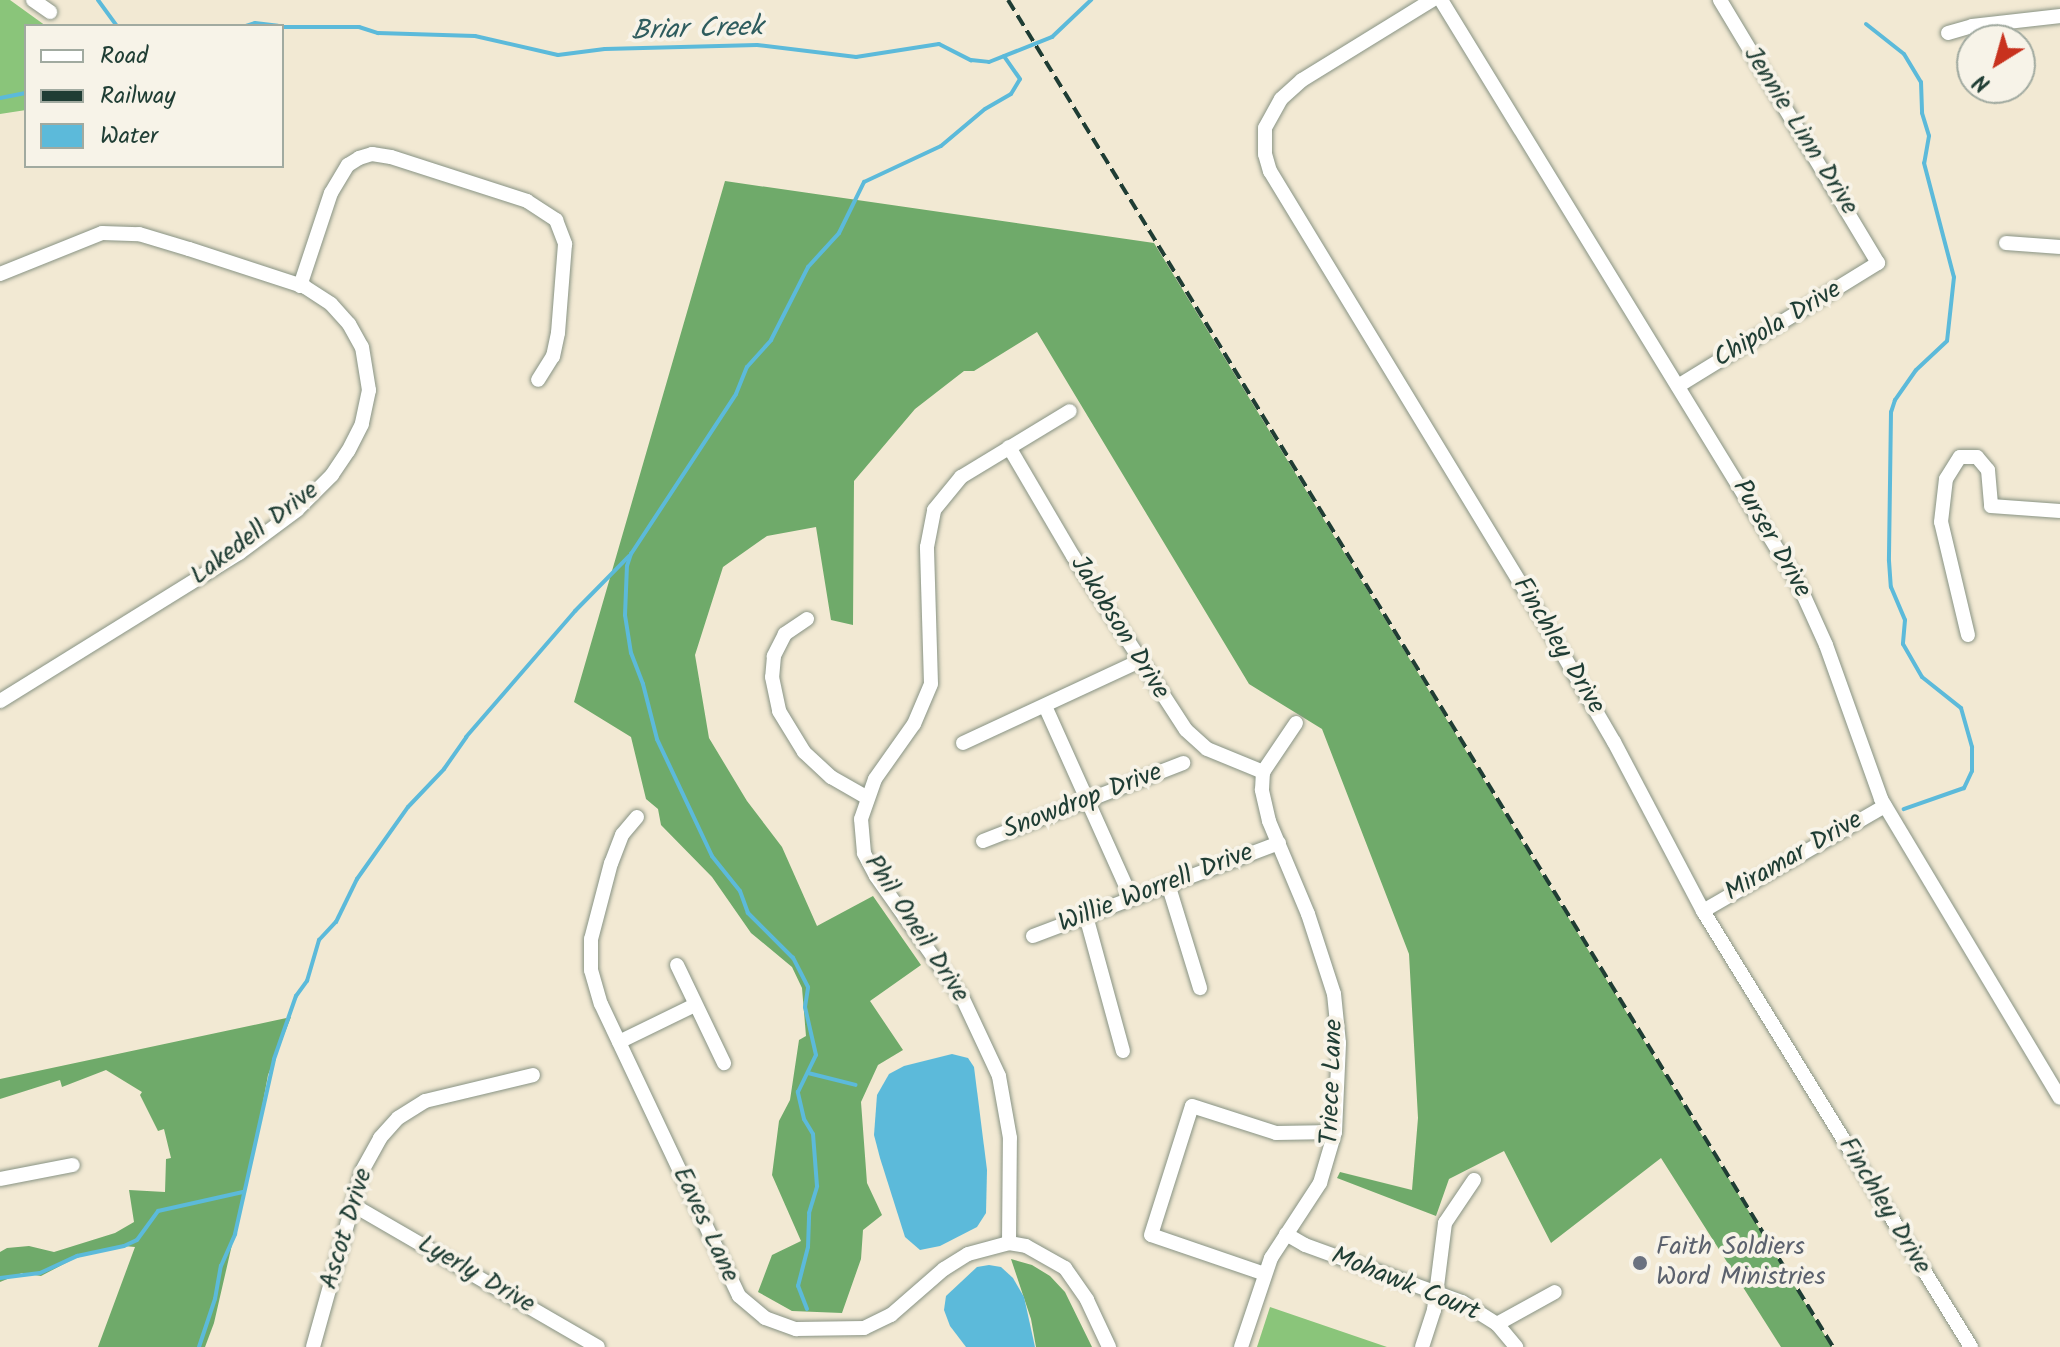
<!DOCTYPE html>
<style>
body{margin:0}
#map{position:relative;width:2060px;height:1347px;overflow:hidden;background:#f2e9d3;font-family:Kalam,sans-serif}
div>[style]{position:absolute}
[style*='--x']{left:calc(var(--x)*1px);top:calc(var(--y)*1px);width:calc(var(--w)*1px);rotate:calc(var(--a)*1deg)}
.green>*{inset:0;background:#8ac57a}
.forest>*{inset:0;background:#6faa6a}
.water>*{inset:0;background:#5cbada}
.stream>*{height:4px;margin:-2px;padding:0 2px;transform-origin:2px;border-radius:2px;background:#5cbada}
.roads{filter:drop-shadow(0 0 2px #889384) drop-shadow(0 0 2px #889384)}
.street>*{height:14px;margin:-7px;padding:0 7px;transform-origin:7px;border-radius:7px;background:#fff}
.rail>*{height:4px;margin-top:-2px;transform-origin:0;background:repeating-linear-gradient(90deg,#1f3d34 0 12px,transparent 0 18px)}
.dots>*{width:22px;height:22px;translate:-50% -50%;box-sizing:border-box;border:4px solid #f7f3e8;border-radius:50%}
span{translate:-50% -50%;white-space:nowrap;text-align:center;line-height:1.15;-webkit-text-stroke:8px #f7f3e8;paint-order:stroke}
.street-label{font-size:26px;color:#1f3d34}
.worship-label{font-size:26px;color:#5b616d}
.left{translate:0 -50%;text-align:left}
.water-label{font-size:28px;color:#2e5c5e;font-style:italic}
.legend{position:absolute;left:24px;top:24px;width:260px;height:144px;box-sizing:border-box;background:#f7f3e8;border:2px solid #a1aaa0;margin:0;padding:10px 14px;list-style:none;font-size:24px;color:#1f3d34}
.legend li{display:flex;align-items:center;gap:16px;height:40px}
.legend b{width:40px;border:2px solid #a1aaa0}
.north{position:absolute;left:1956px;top:24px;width:80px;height:80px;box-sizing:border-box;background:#f7f3e8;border:2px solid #a1aaa0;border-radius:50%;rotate:217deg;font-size:22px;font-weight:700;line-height:32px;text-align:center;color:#1f3d34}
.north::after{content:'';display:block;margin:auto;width:28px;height:36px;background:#c8321e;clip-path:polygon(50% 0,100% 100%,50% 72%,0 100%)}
</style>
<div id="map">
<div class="green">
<i style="clip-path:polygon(0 0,10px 0,46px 26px,26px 26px,26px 110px,0 114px)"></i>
<i style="clip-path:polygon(1270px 1307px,1387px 1347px,1257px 1347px)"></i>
</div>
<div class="forest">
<i style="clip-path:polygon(725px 181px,1154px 243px,1832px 1347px,1781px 1347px,1661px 1158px,1551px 1243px,1504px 1151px,1449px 1179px,1436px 1216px,1337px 1178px,1340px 1172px,1412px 1190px,1418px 1118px,1409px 954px,1322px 729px,1249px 684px,1037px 332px,974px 371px,964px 371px,915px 409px,854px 481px,853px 625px,831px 620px,816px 527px,767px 536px,723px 567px,695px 655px,709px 738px,747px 801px,782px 847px,817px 926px,873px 896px,921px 965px,870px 1001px,903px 1050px,878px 1065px,861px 1102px,867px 1183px,882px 1215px,863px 1230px,861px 1259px,842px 1313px,792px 1311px,758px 1292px,772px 1255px,801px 1241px,772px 1175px,779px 1121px,790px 1100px,799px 1040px,806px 1036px,802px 988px,792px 967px,751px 933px,712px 877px,661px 825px,658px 809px,646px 799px,631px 737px,574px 702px)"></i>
<i style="clip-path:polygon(291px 1017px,268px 1075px,256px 1140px,214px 1323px,205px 1347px,98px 1347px,135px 1247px,124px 1246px,81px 1255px,41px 1276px,22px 1273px,0 1282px,0 1252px,7px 1248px,29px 1246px,54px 1252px,115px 1233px,134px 1222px,129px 1190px,165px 1192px,166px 1159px,171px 1158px,164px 1129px,158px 1131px,140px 1095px,142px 1092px,106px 1070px,62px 1087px,60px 1080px,0 1099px,0 1079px)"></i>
<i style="clip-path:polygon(1011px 1259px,1032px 1265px,1050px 1276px,1065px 1292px,1092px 1347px,1036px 1347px,1031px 1319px)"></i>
</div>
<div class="water">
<i style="clip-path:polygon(952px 1054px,968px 1058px,974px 1067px,987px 1170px,986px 1213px,977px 1227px,940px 1246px,920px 1250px,905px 1237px,880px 1158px,874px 1135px,877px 1095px,889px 1074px,904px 1066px)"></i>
<i style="clip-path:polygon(989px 1265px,1001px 1267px,1013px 1278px,1024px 1297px,1035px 1347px,966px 1347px,950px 1326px,944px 1310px,946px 1296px,977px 1267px)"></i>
</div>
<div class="stream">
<i style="--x:98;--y:0;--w:32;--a:54"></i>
<i style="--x:1866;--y:24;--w:48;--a:38.3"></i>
<i style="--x:1904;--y:54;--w:33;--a:59"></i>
<i style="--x:1921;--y:82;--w:31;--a:88"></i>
<i style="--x:1922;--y:113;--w:24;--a:73"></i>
<i style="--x:1929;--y:136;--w:27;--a:100"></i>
<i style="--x:1924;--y:163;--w:118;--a:75.3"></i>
<i style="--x:1954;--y:277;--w:64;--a:96.2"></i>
<i style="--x:1947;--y:341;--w:42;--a:136.9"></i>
<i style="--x:1916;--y:370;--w:37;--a:125"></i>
<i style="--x:1895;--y:400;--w:13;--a:108"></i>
<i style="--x:1891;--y:412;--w:149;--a:90.8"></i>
<i style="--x:1889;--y:561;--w:26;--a:86"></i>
<i style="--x:1891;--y:587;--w:36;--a:67"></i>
<i style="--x:1905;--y:620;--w:24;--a:95"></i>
<i style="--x:1903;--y:644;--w:38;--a:60"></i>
<i style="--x:1922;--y:677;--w:50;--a:38.5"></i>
<i style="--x:1961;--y:708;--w:41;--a:74.2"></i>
<i style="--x:1972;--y:747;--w:24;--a:90"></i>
<i style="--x:1972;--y:771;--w:19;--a:115"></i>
<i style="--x:1964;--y:788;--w:64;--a:160.7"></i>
<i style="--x:246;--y:26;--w:9;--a:-18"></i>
<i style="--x:255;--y:23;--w:23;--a:7"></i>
<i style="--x:282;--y:27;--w:77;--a:0"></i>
<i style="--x:359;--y:27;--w:20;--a:18"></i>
<i style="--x:378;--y:33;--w:97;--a:1.8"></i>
<i style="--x:475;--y:36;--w:85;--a:12.9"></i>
<i style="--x:558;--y:55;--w:47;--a:-7.3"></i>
<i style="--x:605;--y:49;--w:152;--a:-1.5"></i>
<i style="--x:757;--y:45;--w:100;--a:6.9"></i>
<i style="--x:856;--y:57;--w:84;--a:-8.9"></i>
<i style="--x:939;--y:44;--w:36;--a:27"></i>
<i style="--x:971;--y:60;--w:18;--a:6"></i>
<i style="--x:989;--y:62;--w:68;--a:-21.6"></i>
<i style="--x:1052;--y:37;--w:54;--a:-43.5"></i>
<i style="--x:0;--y:98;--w:26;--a:-11"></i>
<i style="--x:808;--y:1073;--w:49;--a:14"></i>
<i style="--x:0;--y:1278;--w:40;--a:-7.1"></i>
<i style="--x:40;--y:1273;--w:41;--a:-24.7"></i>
<i style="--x:77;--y:1256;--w:48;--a:-12"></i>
<i style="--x:124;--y:1246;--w:14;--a:-25"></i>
<i style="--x:137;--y:1240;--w:36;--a:-54"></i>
<i style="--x:158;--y:1211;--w:87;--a:-12.6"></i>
<i style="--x:807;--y:1309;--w:25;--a:-111"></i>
<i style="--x:798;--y:1286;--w:40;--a:-75.6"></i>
<i style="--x:808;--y:1247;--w:34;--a:-88"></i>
<i style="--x:809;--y:1213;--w:28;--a:-73"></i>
<i style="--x:817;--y:1186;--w:52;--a:-94.4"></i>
<i style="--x:813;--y:1134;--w:17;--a:-121"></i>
<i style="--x:804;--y:1119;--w:28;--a:-103"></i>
<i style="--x:798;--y:1092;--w:41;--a:-64.1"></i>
<i style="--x:816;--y:1055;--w:49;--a:-102.9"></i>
<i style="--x:805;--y:1007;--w:20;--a:-81"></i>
<i style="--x:808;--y:987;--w:33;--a:-117"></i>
<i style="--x:793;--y:958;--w:64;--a:-135"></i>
<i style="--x:748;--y:913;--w:23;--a:-110"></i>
<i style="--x:740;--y:891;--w:45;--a:-128.7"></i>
<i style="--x:712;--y:856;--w:129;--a:-115.2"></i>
<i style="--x:657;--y:739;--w:57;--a:-104.3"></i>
<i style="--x:643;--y:684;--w:33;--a:-111"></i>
<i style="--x:631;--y:653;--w:38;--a:-99"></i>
<i style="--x:625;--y:615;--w:49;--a:-87.7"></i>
<i style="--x:627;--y:566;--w:13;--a:-72"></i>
<i style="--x:631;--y:554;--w:191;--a:-56.7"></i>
<i style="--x:736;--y:394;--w:29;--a:-68"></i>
<i style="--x:747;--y:367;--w:36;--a:-48"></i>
<i style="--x:771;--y:340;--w:82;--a:-63.1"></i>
<i style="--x:808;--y:267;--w:46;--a:-47.6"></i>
<i style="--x:839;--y:233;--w:57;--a:-63.9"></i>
<i style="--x:864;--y:182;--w:85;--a:-25.1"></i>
<i style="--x:941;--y:146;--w:57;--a:-40.1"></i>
<i style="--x:985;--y:109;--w:30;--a:-30"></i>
<i style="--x:1011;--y:94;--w:17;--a:-59"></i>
<i style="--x:1020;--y:79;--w:28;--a:-125"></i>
<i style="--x:199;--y:1347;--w:51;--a:-71.6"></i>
<i style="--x:215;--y:1299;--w:34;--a:-80"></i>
<i style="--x:221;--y:1266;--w:35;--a:-66"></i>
<i style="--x:235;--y:1234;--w:179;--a:-77.4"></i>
<i style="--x:274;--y:1059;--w:67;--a:-70.8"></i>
<i style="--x:296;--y:996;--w:19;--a:-54"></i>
<i style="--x:307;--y:981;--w:43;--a:-73.7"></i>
<i style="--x:319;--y:940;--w:25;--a:-47"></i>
<i style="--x:336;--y:922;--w:48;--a:-64"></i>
<i style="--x:357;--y:879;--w:88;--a:-54.7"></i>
<i style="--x:408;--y:807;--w:52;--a:-46.5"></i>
<i style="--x:444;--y:769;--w:39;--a:-55"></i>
<i style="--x:466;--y:737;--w:167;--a:-49.1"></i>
<i style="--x:575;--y:611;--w:77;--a:-45.5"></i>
</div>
<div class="roads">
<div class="street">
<i style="--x:33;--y:0;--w:21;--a:35"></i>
<i style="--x:1432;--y:0;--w:153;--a:148.4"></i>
<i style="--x:1302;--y:80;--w:28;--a:138"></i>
<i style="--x:1281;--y:99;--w:33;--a:119"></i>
<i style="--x:1265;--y:128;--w:26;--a:90"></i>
<i style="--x:1265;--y:154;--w:18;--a:74"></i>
<i style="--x:1270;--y:171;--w:534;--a:58.72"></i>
<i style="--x:1547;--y:627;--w:133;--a:59.8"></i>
<i style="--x:1614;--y:742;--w:191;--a:62.2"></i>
<i style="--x:1703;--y:911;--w:512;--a:58.42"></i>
<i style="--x:1441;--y:0;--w:684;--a:58.52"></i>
<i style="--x:1798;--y:583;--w:68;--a:65.7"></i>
<i style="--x:1826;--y:645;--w:164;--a:70.3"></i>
<i style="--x:1881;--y:799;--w:348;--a:59.1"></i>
<i style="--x:1948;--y:33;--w:25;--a:-16"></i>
<i style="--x:1972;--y:26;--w:89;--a:-6.5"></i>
<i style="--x:2006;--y:243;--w:54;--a:4.2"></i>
<i style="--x:0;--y:274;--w:110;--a:-21.9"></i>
<i style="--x:102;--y:233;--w:37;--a:2"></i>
<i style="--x:139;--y:234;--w:52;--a:16.7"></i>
<i style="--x:189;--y:249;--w:122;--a:18.1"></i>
<i style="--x:305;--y:287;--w:31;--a:33"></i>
<i style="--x:331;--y:304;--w:27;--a:48"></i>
<i style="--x:349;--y:324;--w:26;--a:61"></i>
<i style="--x:362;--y:347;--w:44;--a:80.8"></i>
<i style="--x:369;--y:390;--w:35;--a:102"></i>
<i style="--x:362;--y:424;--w:30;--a:117"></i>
<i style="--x:348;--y:451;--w:29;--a:124"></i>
<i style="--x:332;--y:475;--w:49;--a:135"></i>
<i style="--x:297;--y:510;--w:72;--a:143.4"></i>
<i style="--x:239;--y:553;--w:281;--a:148.2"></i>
<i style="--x:300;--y:286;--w:98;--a:-71.6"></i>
<i style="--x:331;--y:193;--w:33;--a:-59"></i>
<i style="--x:348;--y:165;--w:13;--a:-32"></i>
<i style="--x:359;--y:158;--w:14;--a:-17"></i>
<i style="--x:372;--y:154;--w:19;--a:9"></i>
<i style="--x:391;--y:157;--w:143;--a:17.9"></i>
<i style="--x:527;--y:201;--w:35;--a:33"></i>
<i style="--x:556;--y:220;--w:26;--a:69"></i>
<i style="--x:565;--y:244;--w:89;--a:94.5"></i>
<i style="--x:558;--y:333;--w:24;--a:102"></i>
<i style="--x:553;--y:356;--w:28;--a:122"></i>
<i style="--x:1678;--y:386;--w:235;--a:-31.6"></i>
<i style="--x:1878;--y:263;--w:307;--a:-121"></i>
<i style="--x:1009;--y:447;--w:126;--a:59.6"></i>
<i style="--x:1073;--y:556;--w:207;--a:57"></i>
<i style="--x:1186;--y:730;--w:28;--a:42"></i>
<i style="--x:1207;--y:749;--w:61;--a:22.3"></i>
<i style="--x:807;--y:619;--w:27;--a:146"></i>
<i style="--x:785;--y:634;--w:25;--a:117"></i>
<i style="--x:774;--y:656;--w:21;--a:95"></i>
<i style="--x:772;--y:677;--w:35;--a:78"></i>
<i style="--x:779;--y:711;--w:48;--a:58.6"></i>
<i style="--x:804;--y:752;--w:37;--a:43"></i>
<i style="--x:831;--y:777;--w:40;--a:29.7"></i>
<i style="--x:1968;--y:635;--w:116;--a:-103.4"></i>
<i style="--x:1941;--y:522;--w:43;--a:-83.4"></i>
<i style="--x:1946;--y:479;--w:26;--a:-58"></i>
<i style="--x:1960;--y:457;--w:17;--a:0"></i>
<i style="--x:1977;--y:457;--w:17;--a:50"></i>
<i style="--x:1988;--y:470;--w:36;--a:85"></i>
<i style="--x:1991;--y:506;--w:69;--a:4.1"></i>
<i style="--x:1045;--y:706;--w:209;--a:65.8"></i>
<i style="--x:963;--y:743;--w:195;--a:-24.9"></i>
<i style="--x:637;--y:817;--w:23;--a:130"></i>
<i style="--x:622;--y:835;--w:30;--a:111"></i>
<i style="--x:611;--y:863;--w:79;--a:104.7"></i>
<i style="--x:591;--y:939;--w:31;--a:90"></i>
<i style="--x:591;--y:970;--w:35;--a:74"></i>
<i style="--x:601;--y:1004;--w:323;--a:64.7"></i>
<i style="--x:739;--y:1296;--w:34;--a:40"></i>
<i style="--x:765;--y:1318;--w:33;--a:20"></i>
<i style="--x:796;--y:1329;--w:68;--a:-0.8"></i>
<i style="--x:864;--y:1328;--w:30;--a:-26"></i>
<i style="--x:891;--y:1315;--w:70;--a:-41"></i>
<i style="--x:944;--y:1269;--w:28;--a:-32"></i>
<i style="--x:968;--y:1254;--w:42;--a:-15"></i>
<i style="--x:1009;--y:1243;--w:17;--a:10"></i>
<i style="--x:1026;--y:1246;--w:45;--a:29.4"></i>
<i style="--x:1065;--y:1268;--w:39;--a:55"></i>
<i style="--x:1087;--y:1300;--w:52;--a:64.9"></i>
<i style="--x:983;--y:841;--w:215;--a:-21.3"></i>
<i style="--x:1168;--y:884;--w:109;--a:72.9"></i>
<i style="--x:1703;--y:911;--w:210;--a:-30"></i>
<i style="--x:1086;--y:916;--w:140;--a:74.7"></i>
<i style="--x:1033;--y:936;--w:263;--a:-20.7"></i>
<i style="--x:677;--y:965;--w:109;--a:64.4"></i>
<i style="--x:619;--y:1042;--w:85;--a:-26"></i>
<i style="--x:0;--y:1179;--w:74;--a:-10.9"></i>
<i style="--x:353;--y:1205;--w:283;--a:30.1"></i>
<i style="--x:1286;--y:1234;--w:22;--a:30"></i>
<i style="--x:1305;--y:1245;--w:167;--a:20"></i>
<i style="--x:1462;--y:1302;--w:41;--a:32.2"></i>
<i style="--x:1497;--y:1324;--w:30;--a:50"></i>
<i style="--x:1009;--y:1243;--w:105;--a:-89.5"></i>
<i style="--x:1010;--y:1138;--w:63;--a:-100.1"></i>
<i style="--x:999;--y:1076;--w:85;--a:-115.1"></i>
<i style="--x:963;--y:999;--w:151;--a:-125.3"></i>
<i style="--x:876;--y:876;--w:26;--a:-118"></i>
<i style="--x:864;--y:853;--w:34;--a:-95"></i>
<i style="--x:861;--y:819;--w:42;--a:-70.7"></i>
<i style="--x:875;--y:779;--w:67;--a:-54.7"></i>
<i style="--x:914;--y:724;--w:43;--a:-67"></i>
<i style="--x:931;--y:684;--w:137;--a:-91.7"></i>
<i style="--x:927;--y:547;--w:38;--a:-79"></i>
<i style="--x:934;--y:510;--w:43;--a:-50.7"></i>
<i style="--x:961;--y:477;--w:127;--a:-31.2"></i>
<i style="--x:1265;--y:1274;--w:120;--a:-161.1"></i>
<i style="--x:1151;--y:1235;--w:135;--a:-72.4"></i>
<i style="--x:1192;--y:1106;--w:88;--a:17.8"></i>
<i style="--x:1276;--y:1133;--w:59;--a:-1"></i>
<i style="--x:1497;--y:1324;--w:66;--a:-28.9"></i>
<i style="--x:313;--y:1347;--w:183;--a:-74.4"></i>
<i style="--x:362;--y:1171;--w:38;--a:-61"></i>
<i style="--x:380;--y:1138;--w:27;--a:-48"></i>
<i style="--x:398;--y:1118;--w:32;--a:-32"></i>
<i style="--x:425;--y:1101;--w:111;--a:-13.5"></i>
<i style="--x:1241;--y:1347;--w:94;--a:-71.4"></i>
<i style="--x:1271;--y:1258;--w:90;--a:-56.8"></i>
<i style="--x:1320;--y:1183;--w:53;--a:-73.6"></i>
<i style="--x:1335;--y:1132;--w:89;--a:-87.4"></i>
<i style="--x:1339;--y:1043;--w:49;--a:-95.8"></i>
<i style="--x:1334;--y:994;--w:84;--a:-108"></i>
<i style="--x:1308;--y:914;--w:101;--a:-112.8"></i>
<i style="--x:1269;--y:821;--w:32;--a:-103"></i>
<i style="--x:1262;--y:790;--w:18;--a:-87"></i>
<i style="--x:1263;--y:772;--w:59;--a:-56"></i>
<i style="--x:1422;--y:1347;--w:39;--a:-72"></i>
<i style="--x:1434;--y:1310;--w:88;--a:-82.8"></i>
<i style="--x:1445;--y:1223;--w:52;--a:-56"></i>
</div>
</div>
<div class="rail">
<i style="--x:1008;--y:0;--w:1580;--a:58.51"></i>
</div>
<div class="dots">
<i style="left:1640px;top:1263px;background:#6b7280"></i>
</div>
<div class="street-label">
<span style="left:1800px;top:131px;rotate:58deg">Jennie Linn Drive</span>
<span style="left:1778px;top:325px;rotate:-31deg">Chipola Drive</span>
<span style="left:255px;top:534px;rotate:-37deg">Lakedell Drive</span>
<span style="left:1771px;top:539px;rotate:60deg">Purser Drive</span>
<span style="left:1119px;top:628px;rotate:58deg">Jakobson Drive</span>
<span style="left:1558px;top:646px;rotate:59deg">Finchley Drive</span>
<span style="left:1083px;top:802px;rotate:-21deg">Snowdrop Drive</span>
<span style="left:1794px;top:857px;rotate:-30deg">Miramar Drive</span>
<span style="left:1156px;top:889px;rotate:-21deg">Willie Worrell Drive</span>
<span style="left:916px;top:929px;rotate:57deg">Phil Oneil Drive</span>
<span style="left:1333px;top:1082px;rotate:-88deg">Triece Lane</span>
<span style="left:1884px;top:1206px;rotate:59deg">Finchley Drive</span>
<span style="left:705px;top:1225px;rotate:65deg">Eaves Lane</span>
<span style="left:347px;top:1229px;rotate:-73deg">Ascot Drive</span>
<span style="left:476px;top:1275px;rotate:30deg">Lyerly Drive</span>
<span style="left:1405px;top:1285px;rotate:22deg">Mohawk Court</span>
</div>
<div class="worship-label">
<span class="left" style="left:1656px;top:1263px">Faith Soldiers<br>Word Ministries</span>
</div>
<div class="water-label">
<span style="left:697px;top:30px;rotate:-2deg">Briar Creek</span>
</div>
<ul class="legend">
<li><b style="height:10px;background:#fff"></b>Road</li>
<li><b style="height:10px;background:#1f3d34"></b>Railway</li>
<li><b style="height:22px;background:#5cbada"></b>Water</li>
</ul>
<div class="north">N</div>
</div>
